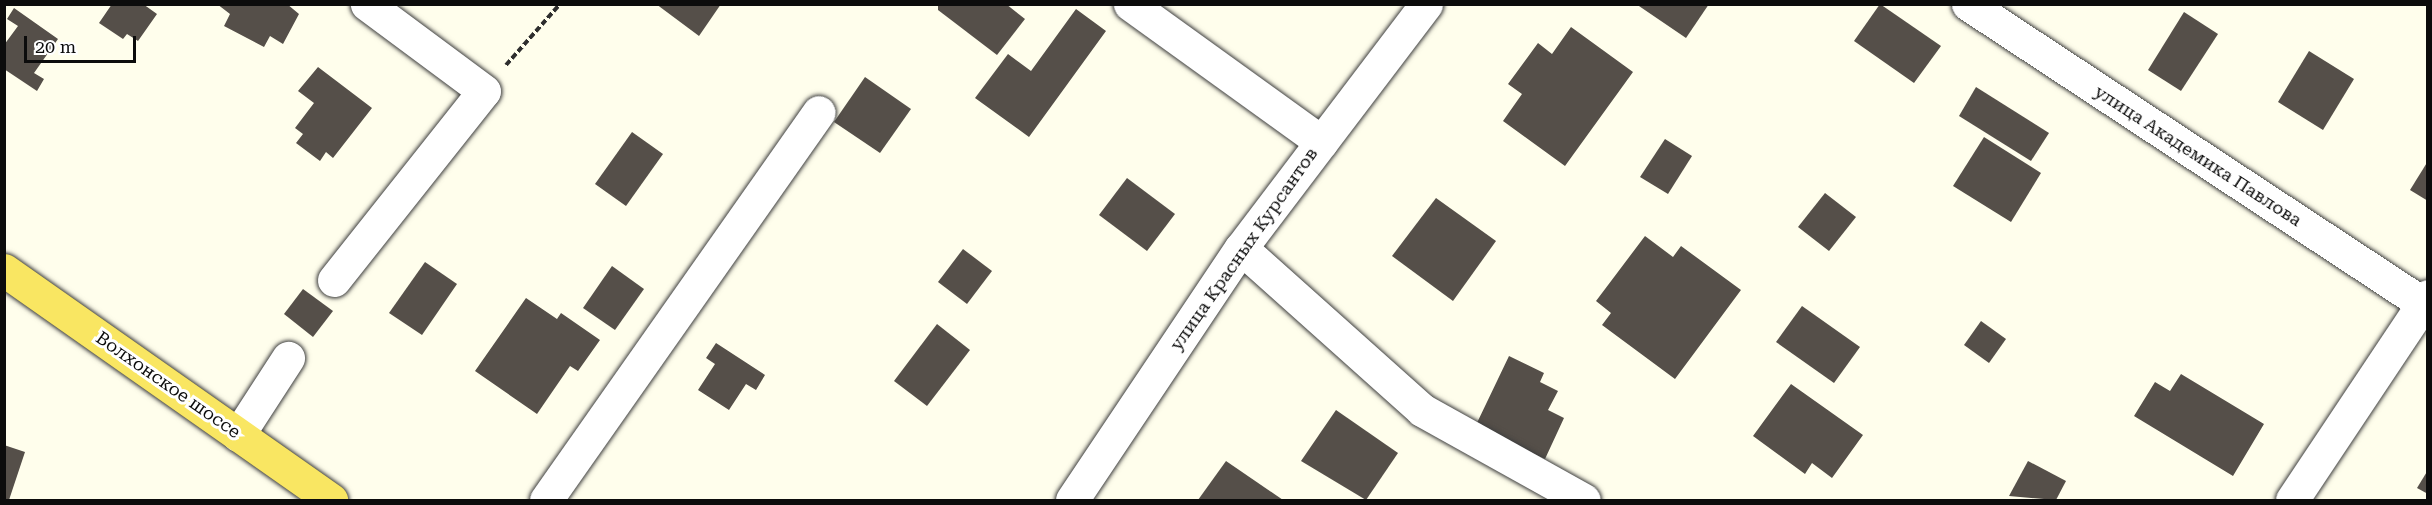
<!DOCTYPE html>
<meta charset="utf-8">
<style>
body{margin:0}
#map{position:relative;width:2432px;height:505px;overflow:hidden;background:#fffeec;font-family:"Roboto Serif",serif}
div>[style]{position:absolute}
[style*='--x']{left:calc(var(--x)*1px);top:calc(var(--y)*1px);width:calc(var(--w)*1px);rotate:calc(var(--a)*1deg)}
.building>*{inset:0;background:#554f49}
.path>*{height:4px;margin-top:-2px;transform-origin:0;background:repeating-linear-gradient(90deg,#2e2e2e 0 6px,transparent 0 9px)}
.roads{filter:drop-shadow(0 0 2px #3f3f3f) drop-shadow(0 0 2px #3f3f3f)}
.minor>*{height:33px;margin:-16.5px;padding:0 16.5px;transform-origin:16.5px;border-radius:16.5px;background:#fff}
.major>*{height:33px;margin:-16.5px;padding:0 16.5px;transform-origin:16.5px;border-radius:16.5px;background:#f9e662}
span{translate:-50% -50%;white-space:nowrap;text-align:center;line-height:1.15;-webkit-text-stroke:6px #fff;paint-order:stroke}
.street-label{font-size:18px;color:#0c0c0c}
.frame{position:absolute;inset:0;border:6px solid #0c0c0c;pointer-events:none}
.scale{position:absolute;left:24px;top:36px;width:112px;height:27px;box-sizing:border-box;border:3px solid #0c0c0c;border-top:0;padding-left:8px;font-size:18px;line-height:21px;white-space:nowrap;color:#0c0c0c;-webkit-text-stroke:4px #fff;paint-order:stroke}
</style>
<div id="map">
<div class="building">
<i style="clip-path:polygon(112px 4px,143px 4px,157px 14px,138px 41px,127px 34px,123px 39px,99px 23px)"></i>
<i style="clip-path:polygon(217px 4px,287px 4px,299px 14px,283px 44px,270px 36px,264px 47px,224px 26px,230px 14px)"></i>
<i style="clip-path:polygon(656px 4px,721px 4px,699px 36px)"></i>
<i style="clip-path:polygon(938px 4px,1006px 4px,1025px 19px,997px 55px,938px 10px)"></i>
<i style="clip-path:polygon(1636px 4px,1709px 4px,1686px 38px)"></i>
<i style="clip-path:polygon(1880px 4px,1941px 46px,1914px 83px,1854px 41px)"></i>
<i style="clip-path:polygon(14px 8px,58px 39px,34px 73px,44px 79px,37px 91px,4px 69px,4px 45px,18px 26px,7px 19px)"></i>
<i style="clip-path:polygon(1076px 9px,1106px 31px,1029px 137px,975px 98px,1008px 54px,1031px 71px)"></i>
<i style="clip-path:polygon(2184px 12px,2218px 34px,2181px 91px,2148px 70px)"></i>
<i style="clip-path:polygon(1571px 27px,1633px 72px,1565px 166px,1503px 121px,1522px 94px,1508px 84px,1538px 43px,1552px 54px)"></i>
<i style="clip-path:polygon(2309px 51px,2354px 79px,2323px 130px,2278px 102px)"></i>
<i style="clip-path:polygon(318px 67px,372px 108px,333px 158px,326px 152px,320px 161px,296px 143px,303px 134px,295px 128px,314px 103px,298px 91px)"></i>
<i style="clip-path:polygon(865px 77px,911px 109px,880px 153px,834px 122px)"></i>
<i style="clip-path:polygon(1976px 87px,2049px 133px,2031px 161px,1959px 116px)"></i>
<i style="clip-path:polygon(632px 132px,663px 154px,626px 206px,595px 184px)"></i>
<i style="clip-path:polygon(1984px 137px,2041px 173px,2011px 222px,1953px 186px)"></i>
<i style="clip-path:polygon(1665px 139px,1692px 156px,1668px 194px,1640px 177px)"></i>
<i style="clip-path:polygon(2428px 161px,2428px 201px,2410px 190px)"></i>
<i style="clip-path:polygon(1127px 178px,1175px 214px,1147px 251px,1099px 215px)"></i>
<i style="clip-path:polygon(1825px 193px,1856px 217px,1829px 251px,1798px 227px)"></i>
<i style="clip-path:polygon(1436px 198px,1496px 241px,1453px 301px,1392px 256px)"></i>
<i style="clip-path:polygon(1645px 236px,1673px 257px,1681px 246px,1741px 290px,1675px 379px,1602px 325px,1611px 313px,1596px 301px)"></i>
<i style="clip-path:polygon(963px 249px,992px 271px,967px 304px,938px 282px)"></i>
<i style="clip-path:polygon(425px 262px,457px 284px,422px 335px,389px 313px)"></i>
<i style="clip-path:polygon(612px 266px,644px 289px,615px 330px,583px 308px)"></i>
<i style="clip-path:polygon(303px 289px,333px 311px,313px 337px,284px 314px)"></i>
<i style="clip-path:polygon(526px 298px,557px 319px,561px 313px,600px 340px,578px 371px,570px 366px,537px 414px,475px 371px)"></i>
<i style="clip-path:polygon(1802px 306px,1860px 347px,1834px 383px,1776px 342px)"></i>
<i style="clip-path:polygon(1981px 321px,2006px 339px,1989px 363px,1964px 345px)"></i>
<i style="clip-path:polygon(937px 324px,970px 350px,927px 406px,894px 381px)"></i>
<i style="clip-path:polygon(716px 343px,765px 375px,756px 390px,746px 384px,729px 410px,698px 390px,715px 364px,706px 358px)"></i>
<i style="clip-path:polygon(1509px 356px,1544px 373px,1540px 382px,1558px 391px,1548px 410px,1564px 418px,1545px 459px,1475px 427px)"></i>
<i style="clip-path:polygon(2181px 374px,2264px 424px,2233px 476px,2134px 416px,2155px 382px,2170px 391px)"></i>
<i style="clip-path:polygon(1791px 384px,1863px 435px,1832px 478px,1812px 463px,1805px 474px,1753px 436px)"></i>
<i style="clip-path:polygon(1336px 410px,1398px 453px,1366px 500px,1301px 461px)"></i>
<i style="clip-path:polygon(4px 445px,25px 452px,9px 500px,4px 500px)"></i>
<i style="clip-path:polygon(1226px 461px,1283px 500px,1198px 500px)"></i>
<i style="clip-path:polygon(2028px 461px,2066px 481px,2056px 500px,2009px 496px)"></i>
<i style="clip-path:polygon(2428px 470px,2428px 494px,2417px 488px)"></i>
</div>
<div class="path">
<i style="--x:506;--y:65;--w:81;--a:-48.5"></i>
</div>
<div class="roads">
<div class="minor">
<i style="--x:1130;--y:4;--w:236;--a:35.8"></i>
<i style="--x:1968;--y:4;--w:551;--a:33.37"></i>
<i style="--x:1241;--y:248;--w:243;--a:41.8"></i>
<i style="--x:1422;--y:410;--w:185;--a:29.1"></i>
<i style="--x:334;--y:280;--w:241;--a:-51.6"></i>
<i style="--x:484;--y:91;--w:146;--a:-143.4"></i>
<i style="--x:238;--y:435;--w:92;--a:-57"></i>
<i style="--x:546;--y:500;--w:474;--a:-54.9"></i>
<i style="--x:1072;--y:500;--w:303;--a:-56.2"></i>
<i style="--x:1241;--y:248;--w:306;--a:-52.8"></i>
<i style="--x:2292;--y:500;--w:245;--a:-56.3"></i>
</div>
<div class="major">
<i style="--x:4;--y:270;--w:400;--a:35.1"></i>
</div>
</div>
<div class="street-label">
<span style="left:2198px;top:156px;rotate:33deg">улица Академика Павлова</span>
<span style="left:1244px;top:249px;rotate:-55deg">улица Красных Курсантов</span>
<span style="left:168px;top:385px;rotate:35deg">Волхонское шоссе</span>
</div>
<div class="frame"></div>
<div class="scale">20 m</div>
</div>
